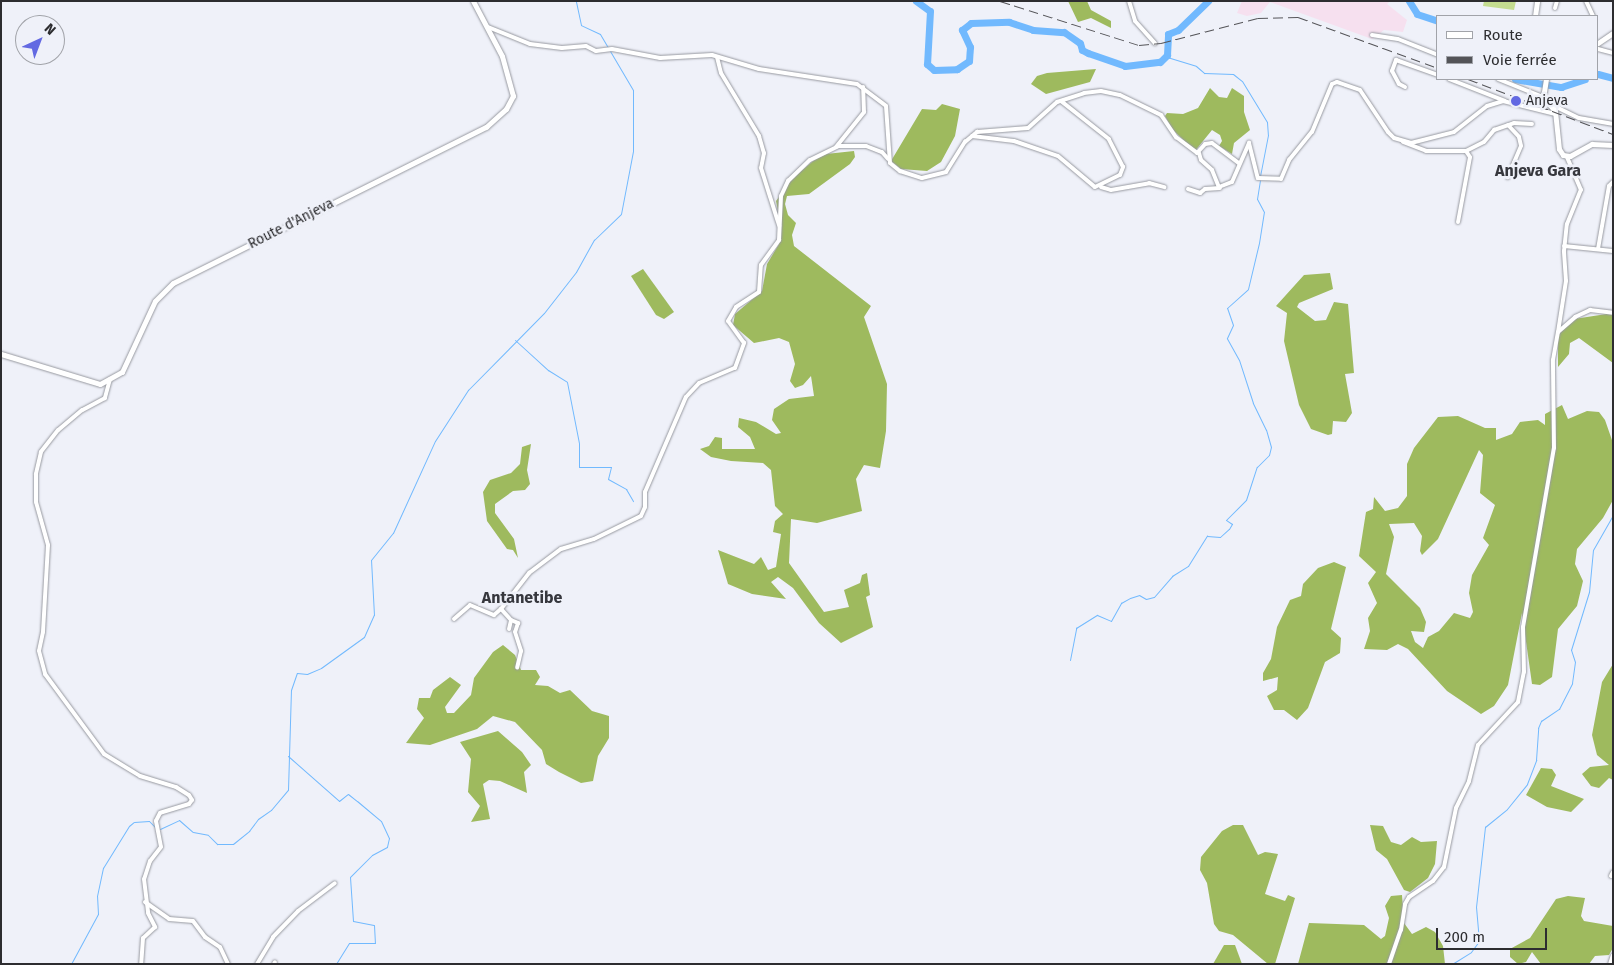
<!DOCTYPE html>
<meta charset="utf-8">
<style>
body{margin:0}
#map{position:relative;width:1614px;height:965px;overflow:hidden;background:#eff1f9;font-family:"Fira Sans",sans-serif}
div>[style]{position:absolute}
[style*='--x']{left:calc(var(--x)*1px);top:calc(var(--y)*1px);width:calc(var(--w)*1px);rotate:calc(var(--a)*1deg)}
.industrial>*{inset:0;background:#f6e0ef}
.green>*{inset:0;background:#c4dc90}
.forest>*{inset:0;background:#9eba5e}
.stream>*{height:1px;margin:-0.5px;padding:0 0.5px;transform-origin:0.5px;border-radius:0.5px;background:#71b9fe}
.river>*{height:7px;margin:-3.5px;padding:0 3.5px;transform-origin:3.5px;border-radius:3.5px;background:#71b9fe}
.roads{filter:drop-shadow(0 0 1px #9799a0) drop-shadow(0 0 1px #9799a0)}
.minor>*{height:4px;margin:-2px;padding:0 2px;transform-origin:2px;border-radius:2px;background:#fff}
.tertiary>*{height:5px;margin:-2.5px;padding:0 2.5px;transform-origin:2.5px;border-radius:2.5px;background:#fff}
.rail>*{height:1px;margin-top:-0.5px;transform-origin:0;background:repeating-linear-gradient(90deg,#545458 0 10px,transparent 0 15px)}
.dots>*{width:14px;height:14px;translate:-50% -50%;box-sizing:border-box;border:2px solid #eff1f9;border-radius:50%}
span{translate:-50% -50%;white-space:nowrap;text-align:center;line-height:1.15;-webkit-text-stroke:5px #eff1f9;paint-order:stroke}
.poi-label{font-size:14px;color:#2d2d30}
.left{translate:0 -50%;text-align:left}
.street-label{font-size:14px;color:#2d2d30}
.quarter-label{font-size:16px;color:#36373d;font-weight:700}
.frame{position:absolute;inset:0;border:2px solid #2d2d30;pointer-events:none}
.legend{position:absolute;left:1436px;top:15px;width:162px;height:65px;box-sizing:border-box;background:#eff1f9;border:1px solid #a1a3a9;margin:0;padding:6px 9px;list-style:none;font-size:15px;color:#2d2d30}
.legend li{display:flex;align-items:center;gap:10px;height:25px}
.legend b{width:25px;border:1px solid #a1a3a9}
.north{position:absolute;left:15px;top:15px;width:50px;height:50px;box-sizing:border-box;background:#eff1f9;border:1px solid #a1a3a9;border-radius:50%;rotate:43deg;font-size:14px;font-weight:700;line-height:20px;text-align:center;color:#2d2d30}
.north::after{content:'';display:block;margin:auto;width:18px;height:22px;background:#6369e2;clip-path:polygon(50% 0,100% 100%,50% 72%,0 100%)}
.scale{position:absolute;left:1436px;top:928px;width:111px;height:22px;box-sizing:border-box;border:2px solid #2d2d30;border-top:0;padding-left:6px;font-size:15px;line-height:18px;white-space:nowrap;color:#2d2d30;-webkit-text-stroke:4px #eff1f9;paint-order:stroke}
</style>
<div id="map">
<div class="industrial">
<i style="clip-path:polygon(1242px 1px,1390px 1px,1387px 4px,1407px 20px,1403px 32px,1384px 30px,1372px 39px,1270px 2px,1261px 13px,1247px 16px,1237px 13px)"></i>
</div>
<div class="green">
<i style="clip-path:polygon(1484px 1px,1516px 1px,1514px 10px,1483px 6px)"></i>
</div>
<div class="forest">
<i style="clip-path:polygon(1068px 1px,1087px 1px,1091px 10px,1111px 21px,1111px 28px,1091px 18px,1078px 22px)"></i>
<i style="clip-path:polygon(1096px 69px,1090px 82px,1046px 94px,1031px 84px,1037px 76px,1047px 73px)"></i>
<i style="clip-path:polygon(1210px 88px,1219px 97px,1227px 98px,1232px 88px,1244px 96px,1244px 112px,1250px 130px,1234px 143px,1232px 154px,1219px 146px,1222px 141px,1220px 135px,1212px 130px,1195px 151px,1172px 129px,1165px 116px,1167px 113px,1183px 114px,1198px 108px)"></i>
<i style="clip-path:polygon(942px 104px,960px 109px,955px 136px,941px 162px,927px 171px,901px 169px,891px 161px,922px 109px,936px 110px)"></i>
<i style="clip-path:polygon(854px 151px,855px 157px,850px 164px,809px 194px,787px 196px,785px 204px,788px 215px,796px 223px,792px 235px,794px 246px,871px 306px,864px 317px,887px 384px,886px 431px,880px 468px,864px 465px,856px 479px,862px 511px,817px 523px,791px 519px,789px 563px,824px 612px,849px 607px,844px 590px,860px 583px,862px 575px,867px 573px,870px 595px,866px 597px,873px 627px,841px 643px,819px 623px,793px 588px,778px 577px,771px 582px,786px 599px,752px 594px,728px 584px,718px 550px,754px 564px,761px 557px,768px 570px,776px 567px,781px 534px,773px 532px,775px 521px,783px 514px,775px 506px,771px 470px,763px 463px,731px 461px,711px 457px,700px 449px,709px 446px,715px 437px,722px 438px,722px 449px,755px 449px,750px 437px,738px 427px,739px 418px,756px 422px,776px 434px,781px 433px,772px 420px,774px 409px,789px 399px,814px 396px,811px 376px,803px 385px,795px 388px,790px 381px,795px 364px,789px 342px,779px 338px,754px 343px,733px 325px,735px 314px,762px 291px,767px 264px,779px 244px,781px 225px,776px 201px,793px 178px,813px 161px,826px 154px)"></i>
<i style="clip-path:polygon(643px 269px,674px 312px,664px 319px,656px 315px,631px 276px)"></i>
<i style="clip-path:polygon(1330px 273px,1333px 289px,1299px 303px,1297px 307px,1315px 321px,1326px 320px,1334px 302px,1348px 304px,1354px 373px,1345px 374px,1352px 413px,1346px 422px,1333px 421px,1332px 434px,1328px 435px,1311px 429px,1299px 405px,1284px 341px,1287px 313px,1276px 306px,1304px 275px)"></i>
<i style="clip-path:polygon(1613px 313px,1613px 363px,1579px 338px,1570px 343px,1569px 354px,1558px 367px,1558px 335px,1574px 319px)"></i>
<i style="clip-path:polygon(evenodd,1562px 405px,1568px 419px,1587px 411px,1599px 412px,1605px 420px,1613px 443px,1613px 500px,1603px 518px,1577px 549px,1575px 564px,1583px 581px,1577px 606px,1558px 629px,1552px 677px,1540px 685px,1532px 684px,1522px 613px,1508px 685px,1494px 706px,1481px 714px,1447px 691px,1408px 649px,1398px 644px,1387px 650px,1364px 649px,1370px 631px,1368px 618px,1377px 603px,1368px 583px,1376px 572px,1359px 556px,1366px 512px,1373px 509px,1374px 497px,1385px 511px,1398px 508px,1407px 496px,1407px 464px,1414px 448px,1438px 417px,1458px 416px,1485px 428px,1496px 428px,1496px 440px,1512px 434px,1520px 422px,1538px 420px,1545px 425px,1545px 414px,1562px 405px,1479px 450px,1483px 455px,1480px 493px,1495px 505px,1483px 538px,1489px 545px,1472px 575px,1469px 593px,1473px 612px,1470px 618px,1454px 613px,1439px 631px,1428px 637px,1423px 648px,1415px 642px,1411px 631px,1424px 632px,1426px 622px,1420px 608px,1386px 574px,1394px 537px,1389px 524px,1414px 523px,1422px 536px,1420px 551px,1422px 555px,1438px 539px,1479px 450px)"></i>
<i style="clip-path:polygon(531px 444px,527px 470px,530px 484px,525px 490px,513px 491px,495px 504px,495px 513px,514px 539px,518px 558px,513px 550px,507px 549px,487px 521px,483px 492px,490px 480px,511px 473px,520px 464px,522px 447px)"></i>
<i style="clip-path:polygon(1334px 562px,1346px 567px,1331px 629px,1341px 638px,1340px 653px,1325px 662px,1308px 708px,1297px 720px,1284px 710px,1274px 710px,1267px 696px,1277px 690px,1278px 677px,1263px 681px,1263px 673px,1271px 659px,1277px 627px,1290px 600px,1301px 596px,1303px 584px,1318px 568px)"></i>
<i style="clip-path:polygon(503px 645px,515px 655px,521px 670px,536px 670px,540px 677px,535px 685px,548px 686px,560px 693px,570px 690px,592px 711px,609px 716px,609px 738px,598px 756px,593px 781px,581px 783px,559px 772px,546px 764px,542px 750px,515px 722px,493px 716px,477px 729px,430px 745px,406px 743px,424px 718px,417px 709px,419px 698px,430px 698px,433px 690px,450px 677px,461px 685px,445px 707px,447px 713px,454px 713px,471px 695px,474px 678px,493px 652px)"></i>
<i style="clip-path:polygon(1613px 664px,1613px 780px,1609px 778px,1599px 788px,1591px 786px,1582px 774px,1590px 767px,1609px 765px,1597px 755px,1592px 735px,1602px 682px)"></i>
<i style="clip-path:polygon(498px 731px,522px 752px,531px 765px,524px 772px,527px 793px,500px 781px,489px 780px,483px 784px,490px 819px,471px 822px,480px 806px,468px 792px,471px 759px,460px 742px)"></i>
<i style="clip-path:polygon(1541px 768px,1552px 769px,1556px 775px,1551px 786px,1584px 799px,1571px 812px,1547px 807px,1526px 795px)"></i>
<i style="clip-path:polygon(1233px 825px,1243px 825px,1258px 855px,1265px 852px,1278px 854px,1265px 894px,1285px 901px,1288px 895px,1295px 898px,1275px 964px,1268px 964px,1233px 935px,1219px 931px,1214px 924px,1207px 883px,1200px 870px,1201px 857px,1222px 831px)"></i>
<i style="clip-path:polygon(1370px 825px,1383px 826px,1391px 842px,1401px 845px,1412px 837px,1421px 842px,1437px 841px,1435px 864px,1428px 878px,1410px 892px,1404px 890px,1387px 859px,1376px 850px)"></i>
<i style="clip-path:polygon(1402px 895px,1404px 923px,1412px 934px,1426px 927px,1435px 932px,1443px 946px,1445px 964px,1298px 964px,1309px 923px,1364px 925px,1381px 939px,1385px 936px,1389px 918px,1385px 906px,1391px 896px)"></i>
<i style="clip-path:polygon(1568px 896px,1585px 898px,1581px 916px,1584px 921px,1613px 926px,1613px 948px,1609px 955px,1595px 956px,1589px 964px,1541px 964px,1532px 952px,1526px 962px,1518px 964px,1510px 957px,1510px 949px,1530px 938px,1556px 899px)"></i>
<i style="clip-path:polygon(1224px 945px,1235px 945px,1242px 964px,1213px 964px)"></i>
</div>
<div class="stream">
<i style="--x:1167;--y:57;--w:30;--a:17"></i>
<i style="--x:1196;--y:66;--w:11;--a:41"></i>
<i style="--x:1204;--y:73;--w:29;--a:2"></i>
<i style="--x:1233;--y:74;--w:11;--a:38"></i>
<i style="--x:1242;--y:81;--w:48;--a:58.6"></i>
<i style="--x:1267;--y:122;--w:13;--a:86"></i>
<i style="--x:1268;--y:135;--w:42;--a:101"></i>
<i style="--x:515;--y:340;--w:45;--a:42.3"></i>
<i style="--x:548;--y:370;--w:22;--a:32"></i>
<i style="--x:567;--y:382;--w:62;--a:78.9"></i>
<i style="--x:579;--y:443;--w:24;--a:90"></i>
<i style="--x:579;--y:467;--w:32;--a:0"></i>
<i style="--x:611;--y:467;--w:12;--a:104"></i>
<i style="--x:608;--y:479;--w:21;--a:29"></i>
<i style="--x:626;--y:489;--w:14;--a:60"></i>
<i style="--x:1070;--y:660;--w:33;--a:-79"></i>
<i style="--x:1076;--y:628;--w:25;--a:-32"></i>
<i style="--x:1097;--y:615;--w:15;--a:23"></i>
<i style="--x:1111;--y:621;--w:21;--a:-61"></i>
<i style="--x:1121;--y:603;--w:10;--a:-29"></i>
<i style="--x:1130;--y:598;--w:9;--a:-18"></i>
<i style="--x:1139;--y:595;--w:8;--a:30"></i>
<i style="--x:1146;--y:599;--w:8;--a:-14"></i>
<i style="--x:1154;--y:597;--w:28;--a:-49"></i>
<i style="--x:1172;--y:576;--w:19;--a:-32"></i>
<i style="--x:1188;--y:566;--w:36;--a:-58"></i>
<i style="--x:1207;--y:536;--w:13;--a:4"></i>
<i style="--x:1220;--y:537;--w:12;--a:-42"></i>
<i style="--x:1229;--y:529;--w:6;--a:-59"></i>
<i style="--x:1232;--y:524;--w:7;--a:-146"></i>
<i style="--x:1226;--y:520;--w:28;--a:-45"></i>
<i style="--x:1246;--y:500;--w:35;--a:-72"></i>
<i style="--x:1257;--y:467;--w:17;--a:-45"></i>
<i style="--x:1269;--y:455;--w:8;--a:-76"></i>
<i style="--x:1271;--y:447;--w:18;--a:-106"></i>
<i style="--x:1266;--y:430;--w:30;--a:-116"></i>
<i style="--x:1253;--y:403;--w:45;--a:-108"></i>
<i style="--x:1239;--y:360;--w:25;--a:-119"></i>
<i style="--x:1227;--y:338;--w:14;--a:-65"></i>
<i style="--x:1233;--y:325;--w:18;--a:-109"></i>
<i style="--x:1227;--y:308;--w:28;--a:-42"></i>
<i style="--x:1248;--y:289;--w:47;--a:-76.6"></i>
<i style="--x:1259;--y:243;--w:31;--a:-81"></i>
<i style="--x:1264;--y:212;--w:15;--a:-118"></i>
<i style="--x:1257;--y:199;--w:19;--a:-81"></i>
<i style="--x:288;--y:756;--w:68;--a:41.4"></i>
<i style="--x:339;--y:801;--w:11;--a:-38"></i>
<i style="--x:348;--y:794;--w:11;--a:38"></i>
<i style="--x:357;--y:801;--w:31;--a:40"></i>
<i style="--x:381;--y:821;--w:19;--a:65"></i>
<i style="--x:389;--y:838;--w:9;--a:103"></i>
<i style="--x:387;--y:847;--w:17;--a:152"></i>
<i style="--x:372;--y:855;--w:31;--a:135"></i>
<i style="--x:350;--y:877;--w:44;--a:86.1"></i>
<i style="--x:353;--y:921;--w:21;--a:11"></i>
<i style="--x:374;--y:925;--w:18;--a:87"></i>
<i style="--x:375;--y:943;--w:26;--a:180"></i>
<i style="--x:349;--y:943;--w:25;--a:122"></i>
<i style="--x:160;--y:829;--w:21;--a:-25"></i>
<i style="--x:179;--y:820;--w:18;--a:41"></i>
<i style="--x:193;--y:832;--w:15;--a:11"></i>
<i style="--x:208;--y:835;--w:13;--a:45"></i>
<i style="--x:217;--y:844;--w:16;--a:0"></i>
<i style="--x:233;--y:844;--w:21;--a:-39"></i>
<i style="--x:249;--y:831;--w:15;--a:-53"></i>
<i style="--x:258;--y:819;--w:16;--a:-35"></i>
<i style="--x:271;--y:810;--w:26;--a:-50"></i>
<i style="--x:288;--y:790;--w:100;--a:-88.3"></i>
<i style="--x:291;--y:690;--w:18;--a:-71"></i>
<i style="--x:297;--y:673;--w:10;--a:6"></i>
<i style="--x:307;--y:674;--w:15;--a:-23"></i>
<i style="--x:321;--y:668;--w:53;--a:-35.8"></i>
<i style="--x:364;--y:637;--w:24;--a:-66"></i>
<i style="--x:374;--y:615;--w:55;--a:-93.1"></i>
<i style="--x:371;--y:560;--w:35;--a:-51"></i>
<i style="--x:393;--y:533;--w:101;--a:-65.5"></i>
<i style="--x:435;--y:441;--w:61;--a:-57.1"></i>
<i style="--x:468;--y:390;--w:108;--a:-45.4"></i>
<i style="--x:544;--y:313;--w:52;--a:-52"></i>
<i style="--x:576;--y:272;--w:37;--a:-61"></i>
<i style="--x:594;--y:240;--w:37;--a:-44"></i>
<i style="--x:621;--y:214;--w:64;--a:-79.2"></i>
<i style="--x:633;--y:151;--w:61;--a:-90"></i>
<i style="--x:633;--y:90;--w:65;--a:-120.5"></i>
<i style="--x:600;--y:34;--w:21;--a:-155"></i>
<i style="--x:581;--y:25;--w:25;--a:-102"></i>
<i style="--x:71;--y:964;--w:57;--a:-61.6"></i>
<i style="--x:98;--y:914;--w:18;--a:-93"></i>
<i style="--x:97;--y:896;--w:29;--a:-78"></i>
<i style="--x:103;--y:868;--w:49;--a:-58.2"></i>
<i style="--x:129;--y:826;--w:6;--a:-39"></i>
<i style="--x:134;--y:822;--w:15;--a:-4"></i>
<i style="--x:149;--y:821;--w:10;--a:45"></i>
<i style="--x:1452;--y:964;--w:22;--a:-32"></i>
<i style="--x:1471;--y:952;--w:14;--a:-54"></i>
<i style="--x:1479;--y:941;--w:34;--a:-95"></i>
<i style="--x:1476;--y:907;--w:81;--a:-83.6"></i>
<i style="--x:1485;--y:827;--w:28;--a:-39"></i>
<i style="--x:1507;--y:809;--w:32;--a:-51"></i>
<i style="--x:1527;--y:784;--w:26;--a:-69"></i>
<i style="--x:1536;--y:760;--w:32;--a:-86"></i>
<i style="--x:1538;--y:728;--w:8;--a:-67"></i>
<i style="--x:1541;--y:721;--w:22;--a:-34"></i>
<i style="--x:1559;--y:709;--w:29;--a:-63"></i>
<i style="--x:1572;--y:683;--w:21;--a:-82"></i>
<i style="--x:1575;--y:662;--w:13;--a:-108"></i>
<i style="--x:1571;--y:650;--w:61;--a:-72.8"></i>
<i style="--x:1589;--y:592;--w:42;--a:-84.6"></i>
<i style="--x:1593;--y:550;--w:40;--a:-60.3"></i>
</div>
<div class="river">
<i style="--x:916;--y:1;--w:17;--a:36"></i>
<i style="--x:930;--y:11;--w:53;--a:93.2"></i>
<i style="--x:927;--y:64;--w:9;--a:41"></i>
<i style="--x:934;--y:70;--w:23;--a:-2"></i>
<i style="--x:957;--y:69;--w:14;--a:-34"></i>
<i style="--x:969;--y:61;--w:14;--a:-86"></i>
<i style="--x:970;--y:47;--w:19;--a:-115"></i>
<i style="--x:962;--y:30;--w:11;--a:-38"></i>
<i style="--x:971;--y:23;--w:38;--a:-2"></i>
<i style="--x:1009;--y:22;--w:25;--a:18"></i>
<i style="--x:1033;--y:30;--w:31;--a:4"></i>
<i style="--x:1064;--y:32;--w:19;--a:35"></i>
<i style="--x:1080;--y:43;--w:7;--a:74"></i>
<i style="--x:1082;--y:50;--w:7;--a:27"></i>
<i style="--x:1088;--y:53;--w:39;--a:19"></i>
<i style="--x:1125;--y:66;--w:35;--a:-7"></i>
<i style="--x:1160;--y:62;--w:10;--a:-45"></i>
<i style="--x:1167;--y:55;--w:21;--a:-87"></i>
<i style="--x:1168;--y:34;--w:11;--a:-22"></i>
<i style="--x:1178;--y:30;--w:42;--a:-44"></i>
<i style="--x:1409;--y:1;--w:15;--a:58"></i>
<i style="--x:1417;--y:14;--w:22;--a:18"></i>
<i style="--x:1598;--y:74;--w:16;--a:15"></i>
<i style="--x:1515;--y:79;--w:47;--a:9.9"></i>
<i style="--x:1561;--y:87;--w:25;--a:-18"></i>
</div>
<div class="roads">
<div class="minor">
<i style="--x:1129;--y:1;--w:21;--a:73"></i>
<i style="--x:1135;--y:21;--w:30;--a:48"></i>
<i style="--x:1586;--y:1;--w:17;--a:65"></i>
<i style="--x:1555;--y:8;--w:7;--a:-74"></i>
<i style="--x:488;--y:27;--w:45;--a:22"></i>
<i style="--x:530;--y:44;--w:32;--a:7"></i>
<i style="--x:562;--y:48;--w:24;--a:-5"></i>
<i style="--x:586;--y:46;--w:11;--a:27"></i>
<i style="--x:596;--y:51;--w:16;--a:-7"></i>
<i style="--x:612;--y:49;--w:49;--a:10.6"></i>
<i style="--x:660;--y:58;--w:52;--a:-3.3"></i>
<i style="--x:712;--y:55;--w:49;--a:16.6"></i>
<i style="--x:759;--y:69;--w:99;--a:8.7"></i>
<i style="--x:857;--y:84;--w:36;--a:37"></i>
<i style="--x:886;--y:106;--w:57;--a:86"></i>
<i style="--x:890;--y:163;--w:13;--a:39"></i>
<i style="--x:900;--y:171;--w:23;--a:18"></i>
<i style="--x:922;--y:178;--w:25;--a:-14"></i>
<i style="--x:946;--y:172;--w:36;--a:-58"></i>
<i style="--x:965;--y:142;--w:16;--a:-40"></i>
<i style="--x:977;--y:132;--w:51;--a:-4.5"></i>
<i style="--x:1028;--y:128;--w:39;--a:-42"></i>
<i style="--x:1057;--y:102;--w:28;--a:-18"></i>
<i style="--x:1084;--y:93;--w:17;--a:-7"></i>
<i style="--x:1101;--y:91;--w:19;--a:12"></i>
<i style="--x:1120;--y:95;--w:46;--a:26"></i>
<i style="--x:1161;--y:115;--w:27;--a:56"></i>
<i style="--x:1176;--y:137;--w:26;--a:37"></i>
<i style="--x:1197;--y:153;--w:12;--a:-48"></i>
<i style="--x:1205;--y:144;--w:7;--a:-8"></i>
<i style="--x:1212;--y:143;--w:34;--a:37"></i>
<i style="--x:1372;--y:35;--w:26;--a:9"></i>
<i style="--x:1398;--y:39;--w:43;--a:21.8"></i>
<i style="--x:1598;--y:49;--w:16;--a:15"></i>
<i style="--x:717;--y:57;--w:16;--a:76"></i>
<i style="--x:721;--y:73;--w:74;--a:58.9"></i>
<i style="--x:759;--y:136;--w:18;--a:74"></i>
<i style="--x:764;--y:153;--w:15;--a:101"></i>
<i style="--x:761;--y:168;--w:60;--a:72.5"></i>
<i style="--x:1449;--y:79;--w:60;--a:21.4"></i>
<i style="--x:1498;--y:79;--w:48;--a:21.8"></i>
<i style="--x:1405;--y:87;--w:7;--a:-153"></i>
<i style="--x:1399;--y:84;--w:15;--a:-118"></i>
<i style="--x:1392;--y:71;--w:12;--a:-70"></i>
<i style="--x:1396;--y:60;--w:45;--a:19.7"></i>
<i style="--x:1550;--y:104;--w:32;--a:26"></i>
<i style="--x:1579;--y:118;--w:35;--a:10"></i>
<i style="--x:1508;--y:125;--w:16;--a:47"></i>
<i style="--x:1519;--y:137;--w:9;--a:77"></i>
<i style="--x:1521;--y:146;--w:34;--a:113"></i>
<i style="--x:972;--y:136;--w:42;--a:6.8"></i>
<i style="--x:1014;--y:141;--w:46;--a:18.8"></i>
<i style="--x:1058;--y:156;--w:48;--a:40"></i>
<i style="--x:1095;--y:187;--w:28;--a:-26"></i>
<i style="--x:1120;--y:175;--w:9;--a:-69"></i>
<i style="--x:1123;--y:167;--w:31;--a:-117"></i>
<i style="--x:1109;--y:139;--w:61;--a:-141.6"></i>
<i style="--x:1403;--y:142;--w:25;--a:21"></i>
<i style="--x:1426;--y:151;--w:40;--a:0"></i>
<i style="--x:1466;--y:151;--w:20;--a:-27"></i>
<i style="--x:1484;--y:142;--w:16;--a:-50"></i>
<i style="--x:1494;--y:130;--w:21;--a:-19"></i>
<i style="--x:1514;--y:123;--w:18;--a:3"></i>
<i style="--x:836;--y:147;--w:45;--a:-51.3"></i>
<i style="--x:864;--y:112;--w:25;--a:-92"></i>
<i style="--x:1199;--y:153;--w:7;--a:74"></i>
<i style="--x:1201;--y:160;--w:15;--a:42"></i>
<i style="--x:1212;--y:170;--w:18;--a:68"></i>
<i style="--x:1219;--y:187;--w:14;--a:-21"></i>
<i style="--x:1232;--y:182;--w:43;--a:-66.4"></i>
<i style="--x:1249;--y:143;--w:36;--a:76"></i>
<i style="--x:1258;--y:178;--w:23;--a:2"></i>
<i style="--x:1281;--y:179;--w:21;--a:-67"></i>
<i style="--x:1289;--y:160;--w:36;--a:-51"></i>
<i style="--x:1312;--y:132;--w:52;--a:-67.4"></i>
<i style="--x:1332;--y:84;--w:5;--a:-22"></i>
<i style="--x:1337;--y:82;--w:24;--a:19"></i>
<i style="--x:1360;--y:90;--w:50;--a:56.3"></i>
<i style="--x:1388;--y:132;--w:8;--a:45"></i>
<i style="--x:1394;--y:138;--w:18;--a:16"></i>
<i style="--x:1411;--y:143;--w:44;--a:-14.3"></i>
<i style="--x:1454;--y:132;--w:42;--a:-38.2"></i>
<i style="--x:1487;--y:106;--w:17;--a:-17"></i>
<i style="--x:1503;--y:101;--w:54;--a:14"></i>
<i style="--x:1101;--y:187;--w:10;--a:17"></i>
<i style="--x:1111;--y:190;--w:39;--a:-10"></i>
<i style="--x:1149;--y:183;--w:16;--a:15"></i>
<i style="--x:1188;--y:189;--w:13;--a:18"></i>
<i style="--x:1200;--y:193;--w:6;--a:-39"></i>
<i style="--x:1205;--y:189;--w:15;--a:-4"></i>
<i style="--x:1458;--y:222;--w:66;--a:-79.5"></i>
<i style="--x:1470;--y:157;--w:7;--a:-124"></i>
<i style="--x:1564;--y:246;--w:49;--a:5.8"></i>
<i style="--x:1598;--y:249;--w:64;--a:-80.1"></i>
<i style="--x:1609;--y:186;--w:6;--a:-45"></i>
<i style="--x:1558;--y:332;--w:52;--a:-81.1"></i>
<i style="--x:1566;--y:281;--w:30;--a:-94"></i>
<i style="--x:1564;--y:251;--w:27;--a:-84"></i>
<i style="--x:1567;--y:224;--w:37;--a:-68"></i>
<i style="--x:1581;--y:190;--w:36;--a:-113"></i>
<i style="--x:110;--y:379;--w:20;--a:105"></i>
<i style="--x:105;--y:398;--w:26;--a:152"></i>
<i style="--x:82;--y:410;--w:31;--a:140"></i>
<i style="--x:58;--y:430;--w:28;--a:128"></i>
<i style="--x:41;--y:452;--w:23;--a:103"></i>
<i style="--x:36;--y:474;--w:28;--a:90"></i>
<i style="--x:36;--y:502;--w:45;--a:74.4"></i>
<i style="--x:48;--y:545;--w:87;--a:93.3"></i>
<i style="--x:43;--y:632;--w:19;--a:102"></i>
<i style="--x:39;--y:651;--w:24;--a:75"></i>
<i style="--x:45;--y:674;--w:99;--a:53.6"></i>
<i style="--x:104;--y:754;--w:42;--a:31.4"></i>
<i style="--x:140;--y:776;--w:38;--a:17"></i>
<i style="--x:176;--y:787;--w:15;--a:32"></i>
<i style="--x:189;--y:795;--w:6;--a:59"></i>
<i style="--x:192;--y:800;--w:5;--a:127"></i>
<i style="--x:189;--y:804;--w:30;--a:163"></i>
<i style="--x:160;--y:813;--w:9;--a:117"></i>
<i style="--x:156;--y:821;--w:26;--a:79"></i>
<i style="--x:161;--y:847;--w:18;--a:128"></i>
<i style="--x:150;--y:861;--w:19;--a:108"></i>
<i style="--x:144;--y:879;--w:34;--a:83"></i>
<i style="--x:148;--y:913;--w:16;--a:63"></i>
<i style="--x:155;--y:927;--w:16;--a:137"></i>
<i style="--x:143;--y:938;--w:26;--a:94"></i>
<i style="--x:454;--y:619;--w:21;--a:-41"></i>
<i style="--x:470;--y:605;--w:26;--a:23"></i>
<i style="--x:494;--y:615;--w:9;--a:-41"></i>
<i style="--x:511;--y:620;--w:8;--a:23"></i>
<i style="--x:518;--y:623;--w:9;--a:108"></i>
<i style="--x:515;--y:632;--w:20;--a:72"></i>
<i style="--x:521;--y:651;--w:17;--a:103"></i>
<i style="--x:509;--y:629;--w:9;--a:-77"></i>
<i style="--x:511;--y:620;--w:15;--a:-132"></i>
<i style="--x:501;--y:609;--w:46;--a:-52.1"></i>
<i style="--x:529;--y:573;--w:40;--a:-37"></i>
<i style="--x:561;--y:549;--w:34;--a:-17"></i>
<i style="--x:594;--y:539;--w:52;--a:-26.1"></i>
<i style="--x:641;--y:516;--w:10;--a:-66"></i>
<i style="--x:645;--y:507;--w:15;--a:-90"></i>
<i style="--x:645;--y:492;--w:103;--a:-66.7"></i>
<i style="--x:686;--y:397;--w:19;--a:-47"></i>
<i style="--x:699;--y:383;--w:39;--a:-23"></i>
<i style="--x:735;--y:368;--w:27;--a:-70"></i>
<i style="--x:744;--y:343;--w:27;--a:-126"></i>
<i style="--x:728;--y:321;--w:16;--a:-60"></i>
<i style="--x:736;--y:307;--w:27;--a:-33"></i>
<i style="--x:759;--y:292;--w:27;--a:-86"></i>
<i style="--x:761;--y:265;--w:31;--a:-54"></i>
<i style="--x:779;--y:240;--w:44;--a:-87.4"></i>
<i style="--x:781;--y:196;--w:17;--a:-65"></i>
<i style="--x:788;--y:181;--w:30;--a:-44"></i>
<i style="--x:810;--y:160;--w:32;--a:-26"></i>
<i style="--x:839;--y:146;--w:27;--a:0"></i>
<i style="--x:866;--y:146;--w:17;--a:21"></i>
<i style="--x:882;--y:152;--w:9;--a:49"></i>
<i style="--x:1611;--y:876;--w:4;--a:-63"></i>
<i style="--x:145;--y:902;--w:29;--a:35"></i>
<i style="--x:169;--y:919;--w:24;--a:5"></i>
<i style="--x:193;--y:921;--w:20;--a:53"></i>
<i style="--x:205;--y:937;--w:18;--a:34"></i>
<i style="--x:220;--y:947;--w:19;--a:65"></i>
<i style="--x:257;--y:964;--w:31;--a:-59"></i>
<i style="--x:273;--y:937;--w:36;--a:-46"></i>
<i style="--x:298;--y:911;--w:46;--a:-37.1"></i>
<i style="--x:274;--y:964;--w:2;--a:-63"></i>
<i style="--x:1389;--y:964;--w:36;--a:-71"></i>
<i style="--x:1401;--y:930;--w:26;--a:-81"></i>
<i style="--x:1405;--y:904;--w:8;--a:-60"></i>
<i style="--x:1409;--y:897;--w:29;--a:-34"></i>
<i style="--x:1433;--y:881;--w:18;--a:-52"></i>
<i style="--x:1444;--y:867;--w:60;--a:-78.5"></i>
<i style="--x:1456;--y:808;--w:30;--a:-64"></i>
<i style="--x:1469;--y:781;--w:37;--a:-76"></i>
<i style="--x:1478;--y:745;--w:59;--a:-47.1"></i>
<i style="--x:1518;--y:702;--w:31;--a:-79"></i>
<i style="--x:1524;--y:672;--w:45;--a:-91.3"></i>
<i style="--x:1523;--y:627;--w:182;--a:-80.2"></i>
<i style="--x:1554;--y:448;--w:88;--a:-90.7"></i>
<i style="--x:1553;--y:360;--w:28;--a:-80"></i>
<i style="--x:1558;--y:332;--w:23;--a:-41"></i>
<i style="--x:1575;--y:317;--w:17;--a:-25"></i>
<i style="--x:1590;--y:310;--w:23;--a:7"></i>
<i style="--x:1610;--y:964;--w:9;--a:-72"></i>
</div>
<div class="tertiary">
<i style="--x:1535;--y:16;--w:15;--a:-82"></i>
<i style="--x:1598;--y:43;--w:18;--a:-34"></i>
<i style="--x:1546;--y:79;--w:18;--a:99"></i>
<i style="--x:1543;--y:97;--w:18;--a:49"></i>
<i style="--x:1555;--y:111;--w:38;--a:84"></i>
<i style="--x:1559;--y:149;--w:7;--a:56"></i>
<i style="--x:1563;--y:155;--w:7;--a:8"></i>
<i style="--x:1570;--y:156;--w:25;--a:-29"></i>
<i style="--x:1592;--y:144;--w:21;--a:3"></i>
<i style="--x:1;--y:354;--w:103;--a:16.9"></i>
<i style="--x:100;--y:384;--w:25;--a:-29"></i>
<i style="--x:122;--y:372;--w:78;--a:-65.1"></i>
<i style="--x:155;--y:301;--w:25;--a:-45"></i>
<i style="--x:173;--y:283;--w:350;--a:-26.5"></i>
<i style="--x:486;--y:127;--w:27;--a:-42"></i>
<i style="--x:506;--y:109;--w:15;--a:-62"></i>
<i style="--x:513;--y:96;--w:41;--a:-105.4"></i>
<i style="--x:502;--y:56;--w:62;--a:-117.8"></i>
</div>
</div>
<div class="rail">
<i style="--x:1000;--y:1;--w:146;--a:17.6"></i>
<i style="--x:1139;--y:45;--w:22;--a:-5"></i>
<i style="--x:1161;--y:43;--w:100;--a:-14.5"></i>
<i style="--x:1258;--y:18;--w:40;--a:-1.4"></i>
<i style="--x:1298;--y:17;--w:149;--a:20"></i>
<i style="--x:1468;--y:79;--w:155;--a:20.8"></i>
</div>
<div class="dots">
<i style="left:1516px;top:101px;background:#6369e2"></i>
</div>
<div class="poi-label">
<span class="left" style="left:1526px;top:101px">Anjeva</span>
</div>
<div class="street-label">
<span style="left:291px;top:224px;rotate:-27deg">Route d'Anjeva</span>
</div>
<div class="quarter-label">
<span style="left:1538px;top:171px">Anjeva Gara</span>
<span style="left:522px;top:598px">Antanetibe</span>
</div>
<div class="frame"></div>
<ul class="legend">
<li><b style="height:6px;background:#fff"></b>Route</li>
<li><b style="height:6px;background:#545458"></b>Voie ferrée</li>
</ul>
<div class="north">N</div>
<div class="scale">200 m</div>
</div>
